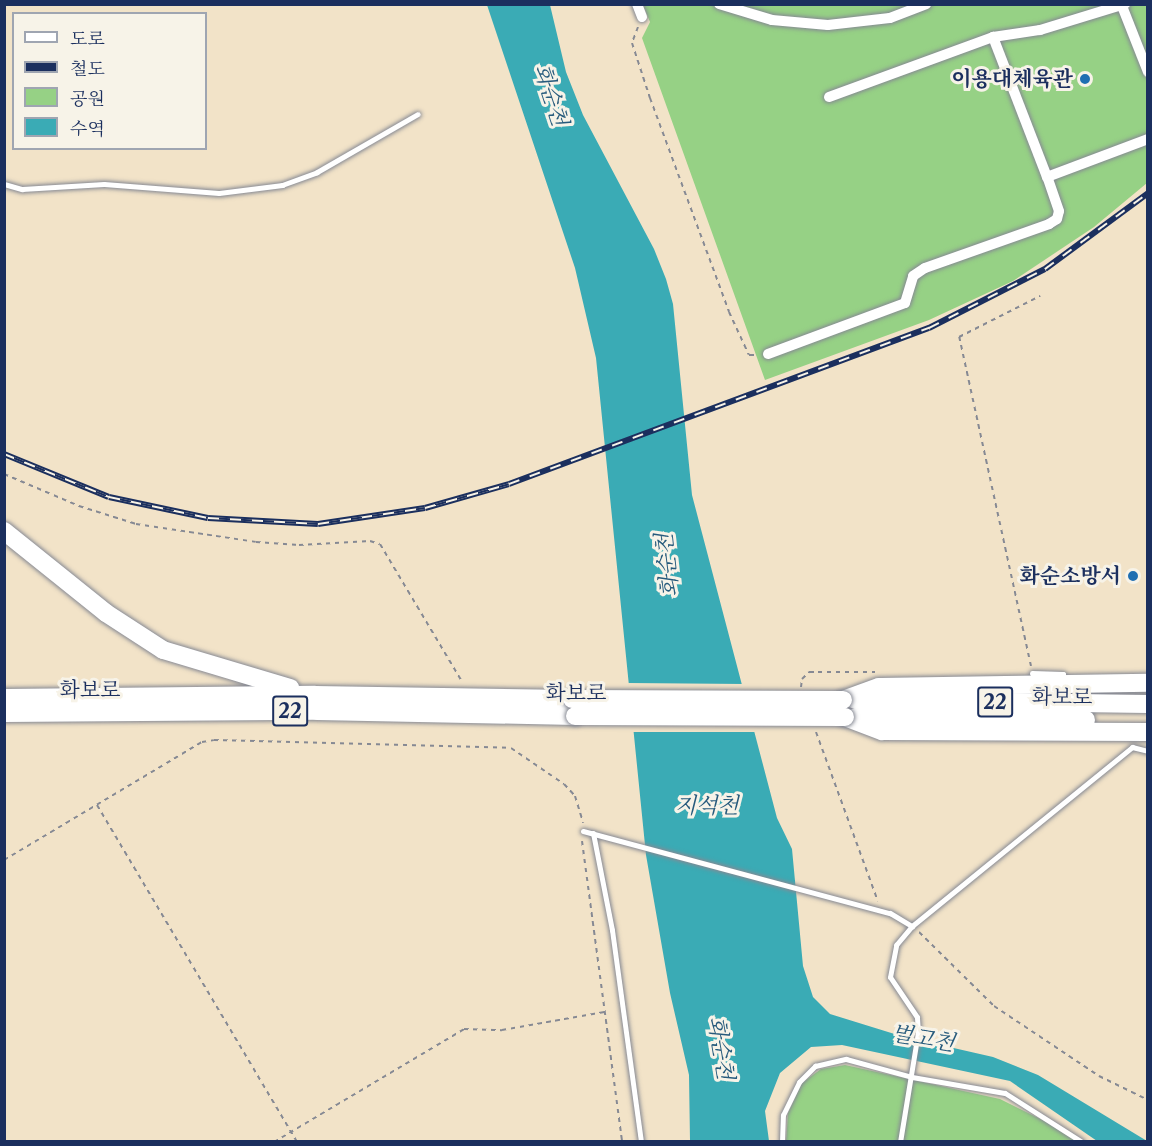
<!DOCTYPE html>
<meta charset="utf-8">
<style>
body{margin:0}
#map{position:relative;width:1152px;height:1146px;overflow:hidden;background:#f2e3c8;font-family:"Libre Caslon Text","Noto Serif KR",serif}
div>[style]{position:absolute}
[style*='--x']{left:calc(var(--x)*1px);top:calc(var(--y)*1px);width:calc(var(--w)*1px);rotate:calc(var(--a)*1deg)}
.green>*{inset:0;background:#96d185}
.water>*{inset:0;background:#3aabb5}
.pier>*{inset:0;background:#f2e3c8}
.path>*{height:2px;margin-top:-1px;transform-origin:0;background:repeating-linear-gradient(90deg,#868993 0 4.5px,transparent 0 9px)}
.roads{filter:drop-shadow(0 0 2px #868993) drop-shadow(0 0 2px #868993)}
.lane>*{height:5px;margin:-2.5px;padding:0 2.5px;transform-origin:2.5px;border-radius:2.5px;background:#fff}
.street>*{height:10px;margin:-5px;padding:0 5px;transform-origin:5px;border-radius:5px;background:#fff}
.highway>*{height:18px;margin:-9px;padding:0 9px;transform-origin:9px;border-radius:9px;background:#fff}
.rail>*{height:6px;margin-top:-3px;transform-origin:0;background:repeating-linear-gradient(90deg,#f7f3e8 0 11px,#1b2f5e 0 22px);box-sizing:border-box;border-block:2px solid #1b2f5e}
.bridges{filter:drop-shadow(0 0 2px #868993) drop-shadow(0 0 2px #868993)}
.highway-bridge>*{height:18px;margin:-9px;padding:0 9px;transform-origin:9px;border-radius:9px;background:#fff}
.dots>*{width:16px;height:16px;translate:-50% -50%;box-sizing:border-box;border:3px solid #f7f3e8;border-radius:50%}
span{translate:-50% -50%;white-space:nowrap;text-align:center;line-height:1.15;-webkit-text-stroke:6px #f7f3e8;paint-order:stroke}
.shield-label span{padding:2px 4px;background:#f7f3e8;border:2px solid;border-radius:4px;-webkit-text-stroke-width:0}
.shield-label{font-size:20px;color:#1b2f5e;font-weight:700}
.poi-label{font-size:21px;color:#1b2f5e;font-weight:700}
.right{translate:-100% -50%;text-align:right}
.street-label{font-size:21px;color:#1b2f5e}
.water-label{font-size:22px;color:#265a7c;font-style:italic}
.frame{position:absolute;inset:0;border:6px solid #1b2f5e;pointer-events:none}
.legend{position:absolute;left:12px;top:12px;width:195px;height:138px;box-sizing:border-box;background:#f7f3e8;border:2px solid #9fa5b1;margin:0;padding:8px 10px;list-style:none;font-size:18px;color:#1b2f5e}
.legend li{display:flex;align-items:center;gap:12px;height:30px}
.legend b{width:30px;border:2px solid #9fa5b1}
</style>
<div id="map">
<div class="green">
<i style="clip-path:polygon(643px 5px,1147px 5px,1147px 183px,1094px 227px,1013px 281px,929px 320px,765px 380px,642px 38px,650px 22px)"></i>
<i style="clip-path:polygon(845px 1065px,1000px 1099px,1085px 1141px,786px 1142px,788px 1113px,802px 1083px,821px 1069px)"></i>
</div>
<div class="water">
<i style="clip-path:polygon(487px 5px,550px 5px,566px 72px,583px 115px,654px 249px,666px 279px,673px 304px,692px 495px,777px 818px,792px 849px,803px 966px,813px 997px,830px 1014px,901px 1036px,993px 1057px,1038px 1075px,1147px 1141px,1097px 1141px,1010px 1081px,842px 1045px,811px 1047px,780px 1073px,765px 1111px,769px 1141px,690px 1141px,689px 1075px,670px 993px,646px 855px,596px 358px,575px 268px)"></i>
</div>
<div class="pier">
<i style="clip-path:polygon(628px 683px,745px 684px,758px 732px,633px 732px)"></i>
</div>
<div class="path">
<i style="--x:638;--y:27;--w:17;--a:111"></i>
<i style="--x:632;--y:43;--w:58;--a:71.9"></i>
<i style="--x:650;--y:98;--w:228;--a:69.7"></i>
<i style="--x:729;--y:312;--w:47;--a:65.1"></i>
<i style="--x:749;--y:355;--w:7;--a:0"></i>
<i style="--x:4;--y:474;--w:82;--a:23.1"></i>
<i style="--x:79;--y:506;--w:60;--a:17.5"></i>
<i style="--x:136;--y:524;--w:121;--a:8.5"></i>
<i style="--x:256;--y:542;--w:43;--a:4"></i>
<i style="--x:299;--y:545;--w:71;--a:-3.2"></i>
<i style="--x:370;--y:541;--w:10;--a:17"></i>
<i style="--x:380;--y:544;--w:158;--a:59.2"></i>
<i style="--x:1031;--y:666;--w:337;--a:-102.3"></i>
<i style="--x:959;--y:337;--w:91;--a:-26.8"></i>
<i style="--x:801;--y:687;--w:8;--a:-83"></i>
<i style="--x:802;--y:679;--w:10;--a:-45"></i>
<i style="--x:809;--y:672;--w:66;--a:0"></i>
<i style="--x:816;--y:732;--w:180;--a:69.9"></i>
<i style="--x:97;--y:805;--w:392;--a:59.3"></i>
<i style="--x:582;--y:841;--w:304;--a:82.4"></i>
<i style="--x:4;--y:860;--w:230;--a:-30.8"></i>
<i style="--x:202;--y:742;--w:12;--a:-9"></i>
<i style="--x:214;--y:740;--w:297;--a:1.5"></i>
<i style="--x:511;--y:748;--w:64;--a:34.2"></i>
<i style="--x:564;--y:784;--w:16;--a:47"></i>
<i style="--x:575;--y:796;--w:28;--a:73"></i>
<i style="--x:919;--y:932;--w:105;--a:44.6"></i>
<i style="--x:994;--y:1006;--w:126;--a:33.7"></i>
<i style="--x:1099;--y:1076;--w:55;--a:26.1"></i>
<i style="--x:274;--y:1142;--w:221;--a:-30.7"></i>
<i style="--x:464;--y:1029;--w:38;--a:2"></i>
<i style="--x:502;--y:1030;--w:104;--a:-10"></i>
</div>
<div class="roads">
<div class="lane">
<i style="--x:4;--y:184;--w:19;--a:16"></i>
<i style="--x:22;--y:189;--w:82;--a:-3.5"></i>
<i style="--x:104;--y:184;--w:115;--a:4.5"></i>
<i style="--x:219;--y:193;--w:64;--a:-7.2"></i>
<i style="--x:282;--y:185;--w:37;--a:-20"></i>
<i style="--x:317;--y:172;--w:116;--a:-29.9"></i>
<i style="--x:1032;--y:673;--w:31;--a:2"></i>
<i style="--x:1063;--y:674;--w:7;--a:90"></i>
<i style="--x:583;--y:831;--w:318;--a:15"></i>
<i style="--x:890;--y:913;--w:26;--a:31"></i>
<i style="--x:593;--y:833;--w:99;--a:78.9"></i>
<i style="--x:612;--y:930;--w:214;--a:82.2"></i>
<i style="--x:782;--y:1142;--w:27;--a:-88"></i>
<i style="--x:783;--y:1115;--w:37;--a:-64"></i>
<i style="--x:799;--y:1082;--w:23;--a:-45"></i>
<i style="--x:815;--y:1066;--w:32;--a:-13"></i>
<i style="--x:846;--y:1059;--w:68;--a:15.3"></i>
<i style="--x:912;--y:1077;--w:94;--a:9.8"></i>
<i style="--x:1005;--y:1093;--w:91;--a:32.5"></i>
<i style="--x:900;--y:1142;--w:111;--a:-80.7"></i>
<i style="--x:918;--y:1032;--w:15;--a:-94"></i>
<i style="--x:917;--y:1017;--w:48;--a:-124"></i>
<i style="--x:890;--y:977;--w:33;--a:-79"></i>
<i style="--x:896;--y:945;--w:25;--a:-50"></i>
<i style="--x:912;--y:926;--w:284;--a:-39.1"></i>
<i style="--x:1132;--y:747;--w:16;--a:14"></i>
</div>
<div class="street">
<i style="--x:637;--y:4;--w:14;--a:69"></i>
<i style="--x:719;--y:4;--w:55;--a:16.8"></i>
<i style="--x:772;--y:20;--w:56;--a:5.1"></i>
<i style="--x:828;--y:25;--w:62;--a:-6.4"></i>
<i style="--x:890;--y:18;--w:39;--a:-21"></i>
<i style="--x:1122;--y:6;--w:71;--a:68.5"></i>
<i style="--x:993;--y:37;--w:150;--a:68.9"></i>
<i style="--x:829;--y:97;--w:175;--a:-20.1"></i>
<i style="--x:993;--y:37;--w:48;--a:-8.5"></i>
<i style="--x:1040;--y:30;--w:89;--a:-17"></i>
<i style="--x:768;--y:354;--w:146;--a:-20.4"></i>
<i style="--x:905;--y:303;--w:28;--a:-73"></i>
<i style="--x:913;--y:276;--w:14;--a:-34"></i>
<i style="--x:925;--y:268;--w:132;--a:-19.5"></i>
<i style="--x:1049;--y:224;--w:9;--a:-32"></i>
<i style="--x:1057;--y:219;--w:8;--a:-76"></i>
<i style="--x:1059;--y:211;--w:36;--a:-109"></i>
<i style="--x:1047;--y:177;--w:108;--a:-20.6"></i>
</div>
<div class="highway">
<i style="--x:4;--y:531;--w:131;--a:38.8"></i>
<i style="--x:106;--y:613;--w:68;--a:33"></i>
<i style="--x:163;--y:650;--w:133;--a:16.7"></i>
<i style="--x:4;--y:698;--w:311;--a:-0.6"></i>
<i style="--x:315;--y:695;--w:257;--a:0.9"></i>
<i style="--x:843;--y:700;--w:38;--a:-20"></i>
<i style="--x:879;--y:687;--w:269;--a:-0.9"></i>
<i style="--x:855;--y:700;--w:293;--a:0.8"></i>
<i style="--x:4;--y:713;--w:313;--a:-0.4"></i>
<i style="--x:317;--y:711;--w:258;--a:1.1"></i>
<i style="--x:845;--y:717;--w:40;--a:21"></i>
<i style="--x:882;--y:731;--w:266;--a:0.2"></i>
<i style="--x:856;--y:717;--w:230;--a:0.7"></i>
</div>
</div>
<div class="rail">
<i style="--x:4;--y:454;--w:113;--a:22.3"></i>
<i style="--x:109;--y:497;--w:101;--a:12"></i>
<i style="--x:208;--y:518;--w:110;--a:3.1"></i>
<i style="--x:318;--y:524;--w:108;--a:-8.5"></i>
<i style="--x:425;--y:508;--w:87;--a:-15.9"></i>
<i style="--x:509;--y:484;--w:448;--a:-20.4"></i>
<i style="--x:929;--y:328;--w:130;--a:-27"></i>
<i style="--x:1045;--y:269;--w:128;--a:-36.4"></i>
</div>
<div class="bridges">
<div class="highway-bridge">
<i style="--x:572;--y:699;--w:271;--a:0.2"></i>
<i style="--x:575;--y:716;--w:270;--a:0.2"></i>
</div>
</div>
<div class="dots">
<i style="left:1085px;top:79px;background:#1f6fb2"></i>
<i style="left:1133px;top:576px;background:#1f6fb2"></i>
</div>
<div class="shield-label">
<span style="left:995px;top:702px">22</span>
<span style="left:290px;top:711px">22</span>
</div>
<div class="poi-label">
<span class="right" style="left:1073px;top:79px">이용대체육관</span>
<span class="right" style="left:1121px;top:576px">화순소방서</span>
</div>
<div class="street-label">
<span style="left:90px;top:690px">화보로</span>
<span style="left:576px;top:693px">화보로</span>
<span style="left:1062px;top:697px;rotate:1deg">화보로</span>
</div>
<div class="water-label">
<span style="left:551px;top:95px;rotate:72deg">화순천</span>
<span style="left:667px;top:565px;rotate:-96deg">화순천</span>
<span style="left:707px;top:806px">지석천</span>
<span style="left:923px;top:1038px;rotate:10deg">벌고천</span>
<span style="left:721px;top:1048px;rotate:81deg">화순천</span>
</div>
<div class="frame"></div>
<ul class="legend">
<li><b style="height:8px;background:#fff"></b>도로</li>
<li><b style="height:8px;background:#1b2f5e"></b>철도</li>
<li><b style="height:16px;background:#96d185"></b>공원</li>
<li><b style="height:16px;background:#3aabb5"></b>수역</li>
</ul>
</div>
